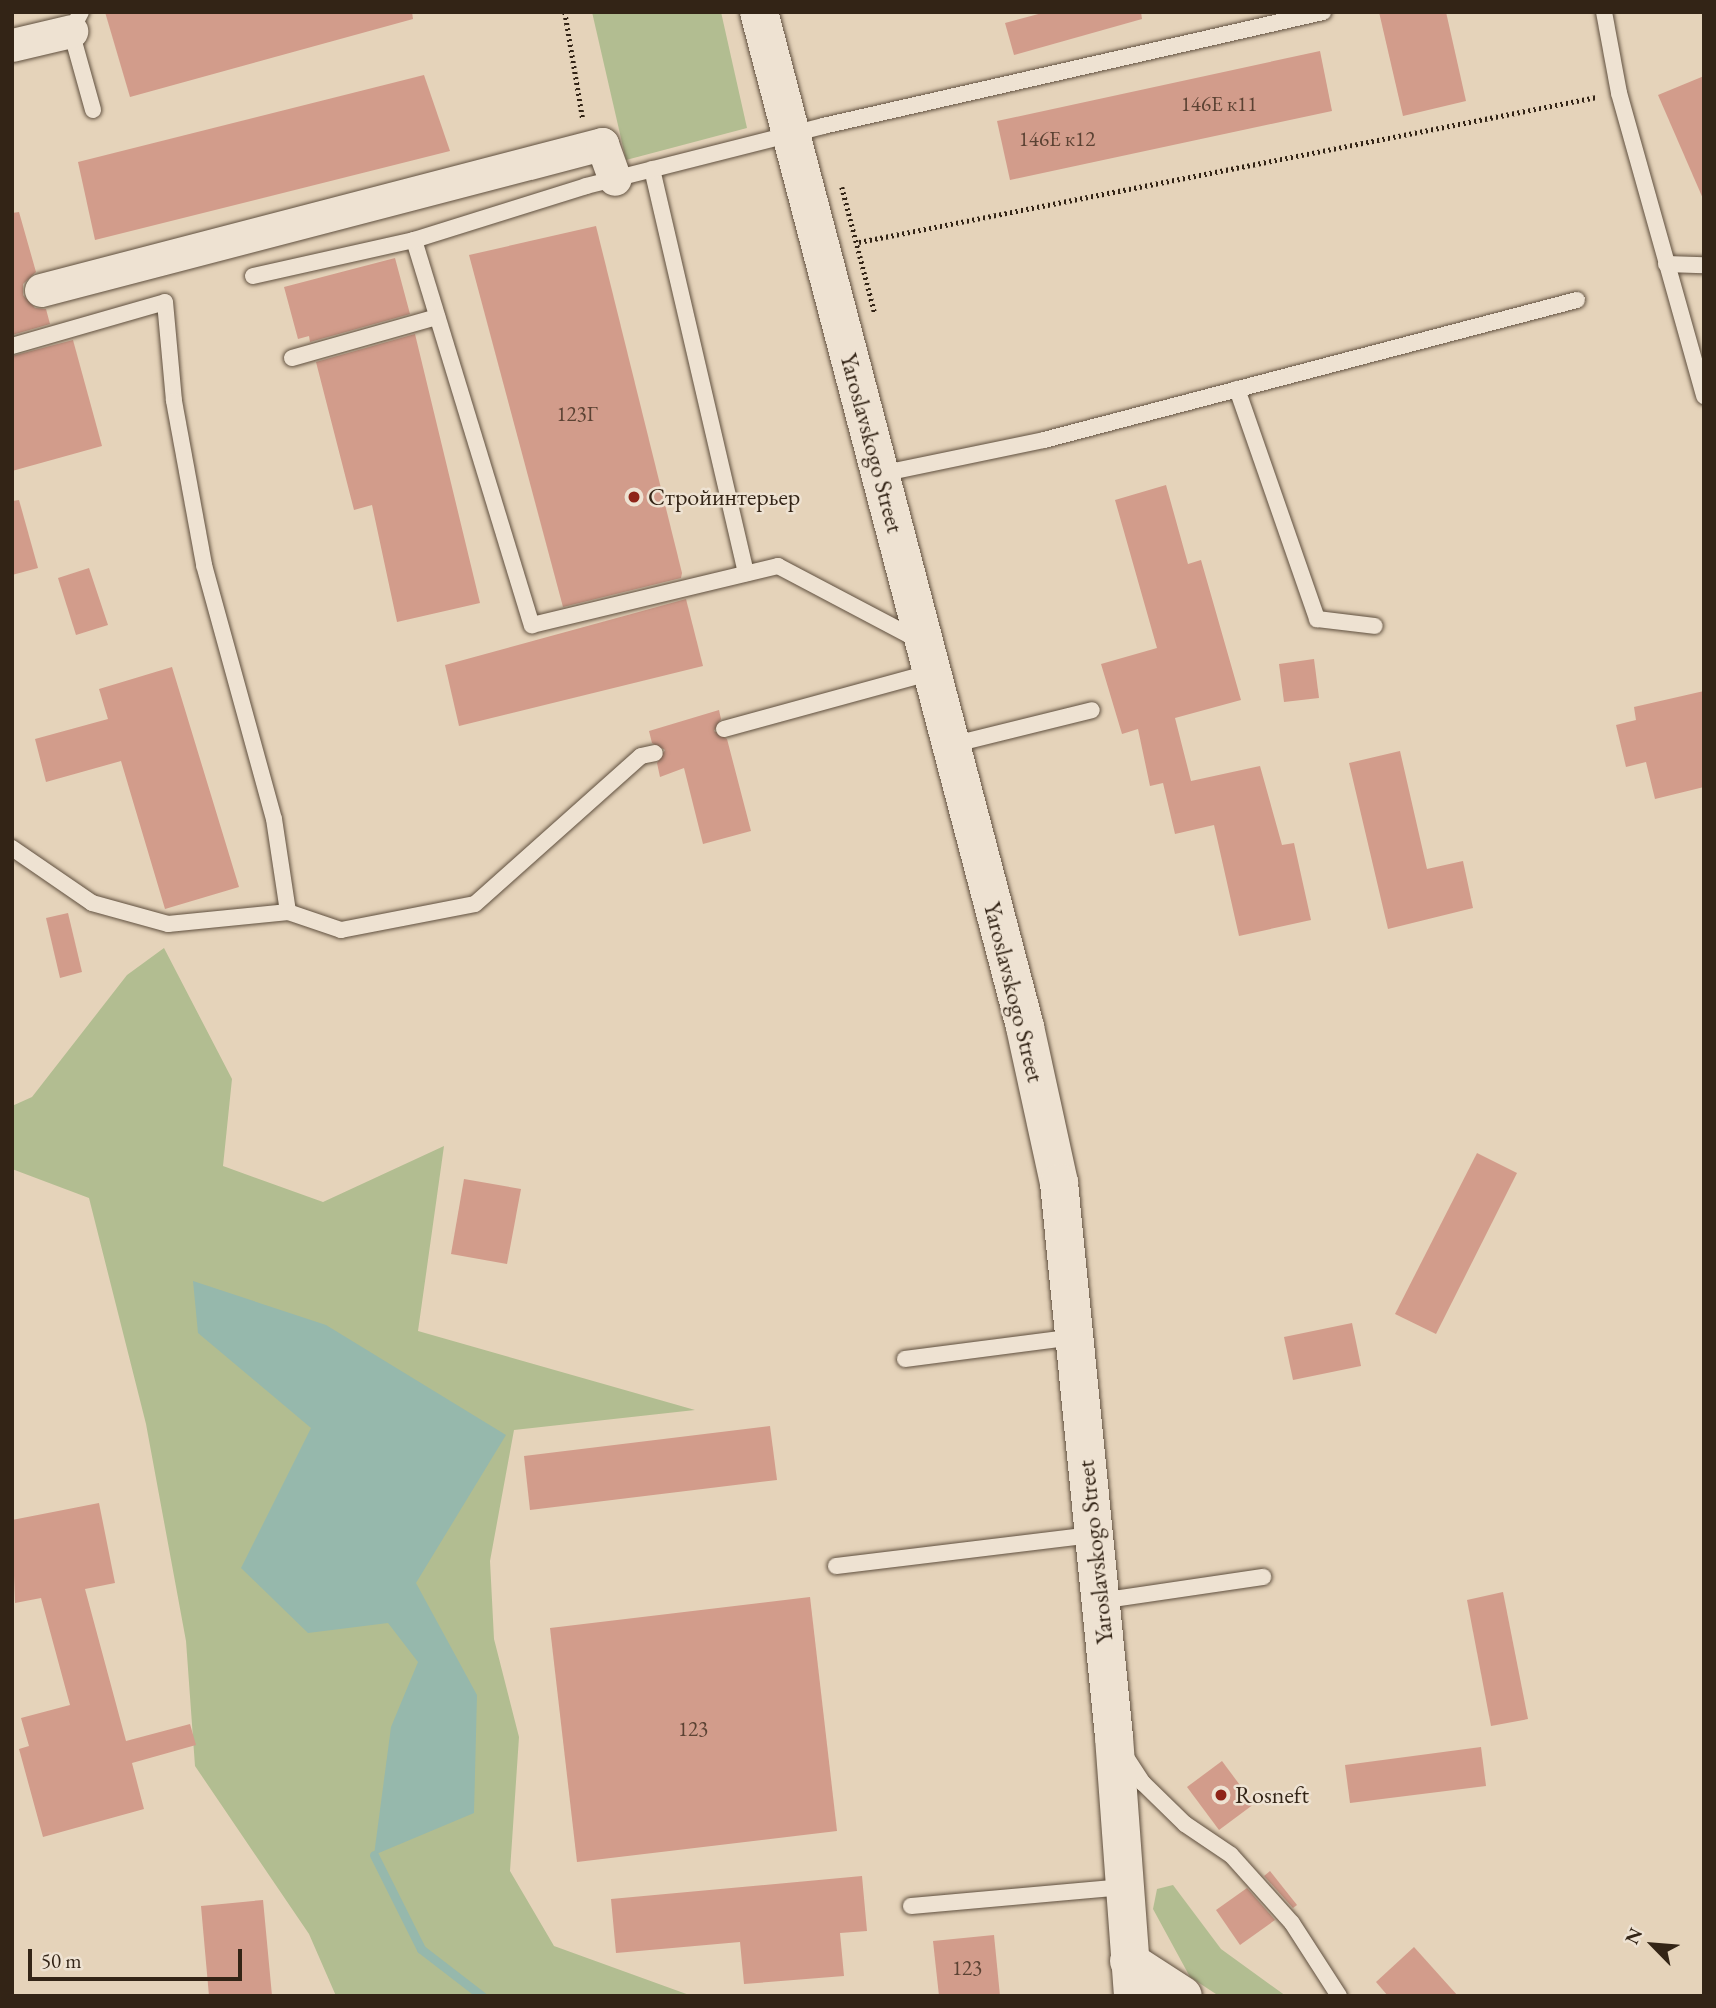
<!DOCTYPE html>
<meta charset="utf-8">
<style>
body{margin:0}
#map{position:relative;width:1716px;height:2008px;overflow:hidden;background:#e5d3ba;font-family:"EB Garamond",serif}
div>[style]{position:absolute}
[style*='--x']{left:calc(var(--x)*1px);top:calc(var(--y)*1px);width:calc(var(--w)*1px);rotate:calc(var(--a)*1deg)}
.green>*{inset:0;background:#b2bd91}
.water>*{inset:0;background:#96b8ac}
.stream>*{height:9px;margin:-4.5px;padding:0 4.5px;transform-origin:4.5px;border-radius:4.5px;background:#96b8ac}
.building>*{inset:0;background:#d29c8b}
.path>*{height:4.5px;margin-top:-2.25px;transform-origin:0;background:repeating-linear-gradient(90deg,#332416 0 2px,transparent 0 5.5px)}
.roads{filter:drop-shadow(0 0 2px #60503f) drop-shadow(0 0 2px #60503f)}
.lane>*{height:16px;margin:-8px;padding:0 8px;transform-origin:8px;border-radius:8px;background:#eee2d2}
.street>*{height:33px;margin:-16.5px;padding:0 16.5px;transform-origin:16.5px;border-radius:16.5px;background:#eee2d2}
.secondary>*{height:38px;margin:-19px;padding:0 19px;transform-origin:19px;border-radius:19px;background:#eee2d2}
.dots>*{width:19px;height:19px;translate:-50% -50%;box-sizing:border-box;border:4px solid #eee2d2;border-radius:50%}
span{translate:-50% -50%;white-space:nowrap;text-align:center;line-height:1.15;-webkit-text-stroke:5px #eee2d2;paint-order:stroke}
.number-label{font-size:21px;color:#5b4233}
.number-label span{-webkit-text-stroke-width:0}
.street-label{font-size:24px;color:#332416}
.poi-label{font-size:24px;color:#332416}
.left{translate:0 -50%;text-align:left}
.frame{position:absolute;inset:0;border:14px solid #332416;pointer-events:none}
.north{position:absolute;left:1618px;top:1910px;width:70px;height:70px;-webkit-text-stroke:5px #eee2d2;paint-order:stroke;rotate:295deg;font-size:19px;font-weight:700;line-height:28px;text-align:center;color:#332416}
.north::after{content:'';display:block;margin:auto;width:24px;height:32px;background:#332416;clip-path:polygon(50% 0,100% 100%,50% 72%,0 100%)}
.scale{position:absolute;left:28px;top:1949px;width:214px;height:32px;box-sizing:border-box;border:4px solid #332416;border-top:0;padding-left:9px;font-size:21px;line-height:24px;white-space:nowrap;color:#332416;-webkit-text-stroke:5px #eee2d2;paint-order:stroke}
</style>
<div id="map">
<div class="green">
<i style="clip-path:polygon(592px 12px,721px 12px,747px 128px,626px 160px)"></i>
<i style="clip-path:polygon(164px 948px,232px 1079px,223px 1166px,323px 1202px,444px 1146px,418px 1331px,695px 1410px,514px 1430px,490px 1561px,494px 1639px,519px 1737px,510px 1871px,554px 1946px,692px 1996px,336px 1996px,309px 1934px,195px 1766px,186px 1641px,146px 1424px,89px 1198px,12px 1169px,12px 1106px,32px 1097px,127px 975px)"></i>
<i style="clip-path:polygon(1173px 1885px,1221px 1949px,1286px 1996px,1219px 1996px,1190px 1977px,1153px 1909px,1157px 1889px)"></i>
</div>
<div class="water">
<i style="clip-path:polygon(193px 1281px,326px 1325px,506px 1435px,416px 1583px,477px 1695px,474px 1813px,374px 1855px,391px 1727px,418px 1662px,388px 1623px,308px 1633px,241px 1568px,311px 1428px,198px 1333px)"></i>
</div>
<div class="stream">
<i style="--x:374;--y:1855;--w:105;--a:63.4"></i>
<i style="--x:421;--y:1949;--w:77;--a:37.6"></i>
</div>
<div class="building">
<i style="clip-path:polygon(105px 12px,412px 12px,413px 19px,130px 97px)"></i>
<i style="clip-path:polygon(1046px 12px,1141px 12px,1142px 19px,1014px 55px,1005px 23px)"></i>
<i style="clip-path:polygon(1379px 12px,1446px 12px,1466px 101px,1403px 116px)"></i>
<i style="clip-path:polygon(1320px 51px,1332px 111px,1010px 180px,997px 121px)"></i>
<i style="clip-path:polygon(424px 75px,450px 151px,95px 240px,78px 162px)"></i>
<i style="clip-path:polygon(1704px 76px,1704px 201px,1658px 95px)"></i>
<i style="clip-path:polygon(19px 212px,36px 272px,23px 284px,23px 295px,35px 308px,46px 309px,50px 324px,12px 335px,12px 213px)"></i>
<i style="clip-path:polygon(596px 226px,682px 573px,681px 578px,563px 607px,469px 255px)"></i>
<i style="clip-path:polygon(395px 258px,410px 314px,310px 342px,309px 336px,298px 339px,284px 287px)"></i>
<i style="clip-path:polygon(415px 334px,480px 603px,397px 622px,372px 505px,354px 510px,316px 362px)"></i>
<i style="clip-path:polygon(73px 340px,102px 446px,12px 471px,12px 356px)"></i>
<i style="clip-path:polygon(1166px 485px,1188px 564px,1201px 560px,1241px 700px,1175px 718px,1191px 781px,1260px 766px,1282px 845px,1294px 843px,1311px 920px,1239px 936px,1214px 825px,1175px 834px,1163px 783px,1150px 786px,1138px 729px,1122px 734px,1101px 664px,1157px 648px,1115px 500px)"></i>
<i style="clip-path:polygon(19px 500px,38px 568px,12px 575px,12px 501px)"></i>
<i style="clip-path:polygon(89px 568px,108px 625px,76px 635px,58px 578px)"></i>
<i style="clip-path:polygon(686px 599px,703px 666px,459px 726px,445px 665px)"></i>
<i style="clip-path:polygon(1314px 659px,1319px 698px,1284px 702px,1279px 664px)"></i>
<i style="clip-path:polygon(172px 667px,239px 887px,165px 909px,121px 761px,46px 782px,35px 739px,108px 719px,99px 689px)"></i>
<i style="clip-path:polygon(1704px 691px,1704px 787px,1655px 799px,1646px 762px,1626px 767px,1616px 725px,1636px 720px,1634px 707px)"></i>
<i style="clip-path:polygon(719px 710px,721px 719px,714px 731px,727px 739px,751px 831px,703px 844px,684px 768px,660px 777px,657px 763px,665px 750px,652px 743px,649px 731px)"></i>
<i style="clip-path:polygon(1400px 751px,1427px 869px,1463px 861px,1473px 908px,1388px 929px,1349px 763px)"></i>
<i style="clip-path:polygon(68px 913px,82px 972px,60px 978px,46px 918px)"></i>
<i style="clip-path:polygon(1477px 1153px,1517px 1173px,1436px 1334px,1395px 1314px)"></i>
<i style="clip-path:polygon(464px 1179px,521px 1189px,507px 1264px,451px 1254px)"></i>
<i style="clip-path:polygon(1352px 1323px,1361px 1366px,1293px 1380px,1284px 1337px)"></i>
<i style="clip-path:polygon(770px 1426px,777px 1480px,530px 1510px,524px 1456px)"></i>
<i style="clip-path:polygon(99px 1503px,115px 1583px,85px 1589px,126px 1741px,190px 1724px,196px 1745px,132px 1763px,144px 1809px,43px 1837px,19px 1749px,29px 1746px,21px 1718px,70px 1705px,41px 1598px,15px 1603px,12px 1520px)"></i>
<i style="clip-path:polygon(1503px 1592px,1528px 1719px,1491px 1726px,1467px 1600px)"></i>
<i style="clip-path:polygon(810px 1597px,837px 1831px,577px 1862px,550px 1628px)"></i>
<i style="clip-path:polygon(1481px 1747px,1486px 1786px,1350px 1803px,1345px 1765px)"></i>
<i style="clip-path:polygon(1222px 1761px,1254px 1804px,1219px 1830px,1187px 1787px)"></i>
<i style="clip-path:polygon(1270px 1871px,1297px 1905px,1293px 1908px,1264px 1876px)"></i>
<i style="clip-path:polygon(862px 1876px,867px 1931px,840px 1933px,844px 1976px,744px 1984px,740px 1942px,616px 1953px,611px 1899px)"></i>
<i style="clip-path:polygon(1247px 1888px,1275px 1920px,1240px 1945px,1216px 1910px)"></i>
<i style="clip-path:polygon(263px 1900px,272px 1996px,209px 1996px,201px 1906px)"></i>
<i style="clip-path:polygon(994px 1935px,1000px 1996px,939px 1996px,933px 1941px)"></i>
<i style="clip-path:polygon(1414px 1947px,1458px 1996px,1388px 1996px,1376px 1982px)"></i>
</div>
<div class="path">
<i style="--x:565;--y:12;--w:109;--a:80.5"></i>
<i style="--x:842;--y:187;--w:131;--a:75.4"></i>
<i style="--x:859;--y:242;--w:752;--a:-11.12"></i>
</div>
<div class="roads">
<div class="lane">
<i style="--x:81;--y:12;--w:21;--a:118"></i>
<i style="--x:71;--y:31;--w:82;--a:74.4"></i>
<i style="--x:1604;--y:12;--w:82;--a:79.5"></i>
<i style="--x:1619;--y:93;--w:315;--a:74.3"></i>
<i style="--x:652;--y:169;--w:415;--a:76.9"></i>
<i style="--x:414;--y:240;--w:403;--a:73"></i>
<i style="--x:532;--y:625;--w:253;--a:-13.5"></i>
<i style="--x:778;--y:566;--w:161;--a:27.8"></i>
<i style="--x:1666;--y:264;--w:38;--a:2"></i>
<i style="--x:253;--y:276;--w:165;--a:-12.6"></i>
<i style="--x:414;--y:240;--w:180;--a:-17.4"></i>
<i style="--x:586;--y:186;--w:244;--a:-14.2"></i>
<i style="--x:823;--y:126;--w:513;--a:-12.84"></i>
<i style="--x:12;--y:346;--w:159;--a:-16"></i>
<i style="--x:165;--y:302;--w:99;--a:84.8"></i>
<i style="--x:174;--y:401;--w:167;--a:79.6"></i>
<i style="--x:204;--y:565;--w:263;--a:74.6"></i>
<i style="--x:274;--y:819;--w:94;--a:81.4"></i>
<i style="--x:292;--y:358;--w:151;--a:-15.8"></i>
<i style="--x:1237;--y:389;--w:244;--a:70.8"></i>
<i style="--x:1317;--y:619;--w:58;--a:6.9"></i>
<i style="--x:880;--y:474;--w:167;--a:-11.7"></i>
<i style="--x:1044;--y:440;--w:551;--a:-14.72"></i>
<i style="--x:724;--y:729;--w:216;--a:-15.3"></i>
<i style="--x:951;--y:745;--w:145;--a:-13.9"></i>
<i style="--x:12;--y:848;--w:97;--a:34.5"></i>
<i style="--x:92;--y:903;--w:79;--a:15.4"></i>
<i style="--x:168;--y:924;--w:121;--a:-5.7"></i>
<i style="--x:288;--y:912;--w:56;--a:18.8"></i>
<i style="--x:341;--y:930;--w:136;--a:-11"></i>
<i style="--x:475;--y:904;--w:222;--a:-41.7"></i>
<i style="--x:641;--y:756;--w:14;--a:-12"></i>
<i style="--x:905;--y:1359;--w:170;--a:-7.4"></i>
<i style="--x:836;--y:1566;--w:260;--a:-6.9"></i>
<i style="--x:1100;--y:1601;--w:165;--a:-8.4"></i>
<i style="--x:1124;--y:1754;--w:35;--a:57"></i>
<i style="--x:1143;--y:1783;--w:59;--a:44.3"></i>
<i style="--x:1185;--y:1824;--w:55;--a:34"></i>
<i style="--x:1231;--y:1855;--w:91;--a:48.1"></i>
<i style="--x:1292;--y:1923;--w:87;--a:57.2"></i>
<i style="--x:911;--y:1906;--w:214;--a:-5.1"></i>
</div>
<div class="street">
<i style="--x:12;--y:45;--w:61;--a:-13.3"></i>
<i style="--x:41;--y:290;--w:580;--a:-14.59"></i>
<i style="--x:602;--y:144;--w:37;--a:70"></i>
</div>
<div class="secondary">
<i style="--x:759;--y:12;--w:1049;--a:75.31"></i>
<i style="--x:1025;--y:1027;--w:160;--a:77.7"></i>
<i style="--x:1059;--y:1183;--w:557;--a:84.33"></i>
<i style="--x:1114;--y:1737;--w:260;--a:85.8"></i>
<i style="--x:1129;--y:1961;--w:64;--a:32.9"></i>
</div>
</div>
<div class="dots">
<i style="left:634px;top:497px;background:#8f2418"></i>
<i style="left:1221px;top:1795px;background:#8f2418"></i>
</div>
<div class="number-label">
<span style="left:1219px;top:104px">146Е к11</span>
<span style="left:1057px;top:139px">146Е к12</span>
<span style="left:577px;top:414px">123Г</span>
<span style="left:693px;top:1729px">123</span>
<span style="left:967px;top:1968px">123</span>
</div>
<div class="street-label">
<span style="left:872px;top:443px;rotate:75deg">Yaroslavskogo Street</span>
<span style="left:1014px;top:992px;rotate:76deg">Yaroslavskogo Street</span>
<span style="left:1095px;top:1552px;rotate:-96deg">Yaroslavskogo Street</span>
</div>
<div class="poi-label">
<span class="left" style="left:648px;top:497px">Стройинтерьер</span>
<span class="left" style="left:1235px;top:1795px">Rosneft</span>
</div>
<div class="frame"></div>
<div class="north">N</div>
<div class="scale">50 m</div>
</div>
